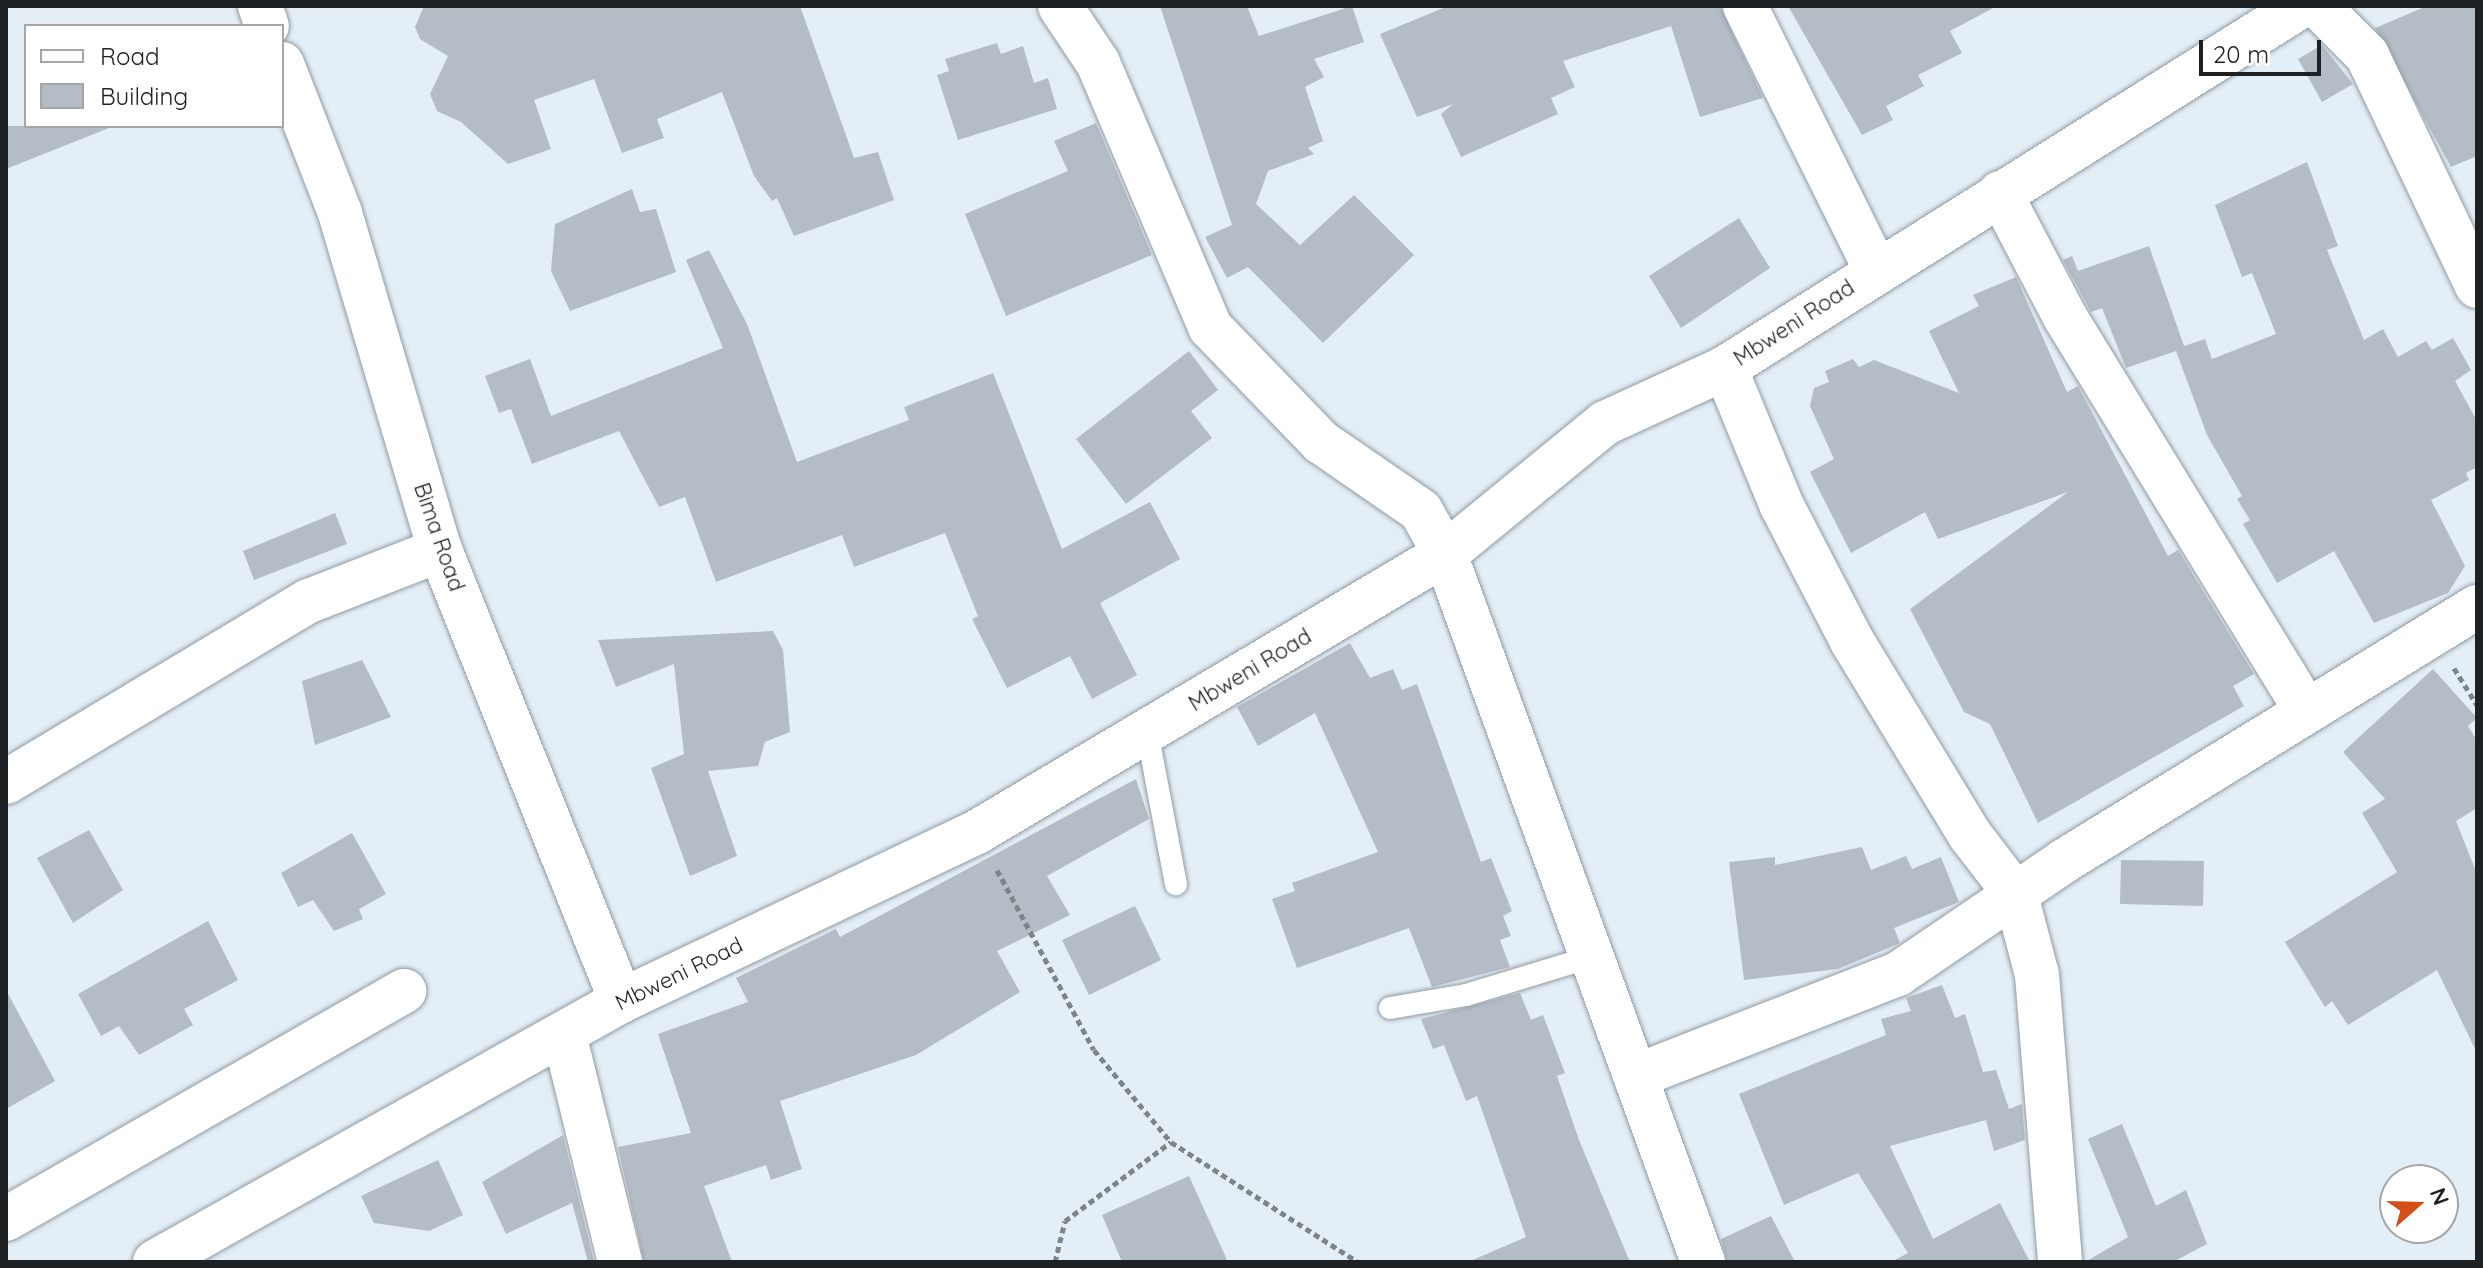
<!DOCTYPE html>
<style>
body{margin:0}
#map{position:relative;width:2483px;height:1268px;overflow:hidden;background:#e4eef6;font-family:Quicksand,sans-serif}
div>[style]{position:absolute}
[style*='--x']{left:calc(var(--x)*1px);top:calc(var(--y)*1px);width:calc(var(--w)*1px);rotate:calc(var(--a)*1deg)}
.building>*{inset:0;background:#b4bdc6}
.path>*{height:5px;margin-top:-2.5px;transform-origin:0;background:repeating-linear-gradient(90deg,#7e858a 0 6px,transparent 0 10px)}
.roads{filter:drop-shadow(0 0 2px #919aa2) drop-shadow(0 0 2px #919aa2)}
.service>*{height:22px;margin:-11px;padding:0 11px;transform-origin:11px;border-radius:11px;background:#fff}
.minor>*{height:44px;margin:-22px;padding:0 22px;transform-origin:22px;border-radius:22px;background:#fff}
.tertiary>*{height:44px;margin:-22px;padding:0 22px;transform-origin:22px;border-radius:22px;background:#fff}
span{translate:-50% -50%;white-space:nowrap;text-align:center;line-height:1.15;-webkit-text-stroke:7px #fff;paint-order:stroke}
.street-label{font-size:22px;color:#1d2124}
.frame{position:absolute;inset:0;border:8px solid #1d2124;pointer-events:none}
.legend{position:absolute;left:24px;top:24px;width:260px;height:104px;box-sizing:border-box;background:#fff;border:2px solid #a5a6a7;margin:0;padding:10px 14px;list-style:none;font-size:24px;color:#1d2124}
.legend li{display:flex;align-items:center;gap:16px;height:40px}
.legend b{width:40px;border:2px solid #a5a6a7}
.north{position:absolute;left:2379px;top:1164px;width:80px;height:80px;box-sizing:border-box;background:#fff;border:2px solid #a5a6a7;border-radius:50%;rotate:70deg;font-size:22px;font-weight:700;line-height:32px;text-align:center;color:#1d2124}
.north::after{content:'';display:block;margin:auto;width:28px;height:36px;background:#d44e15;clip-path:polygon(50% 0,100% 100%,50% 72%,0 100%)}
.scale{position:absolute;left:2199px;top:40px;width:122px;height:36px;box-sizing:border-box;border:4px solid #1d2124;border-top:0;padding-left:10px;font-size:24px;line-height:28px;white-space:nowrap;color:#1d2124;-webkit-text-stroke:6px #fff;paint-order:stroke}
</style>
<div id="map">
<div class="building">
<i style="clip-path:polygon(424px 6px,800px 6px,854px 158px,878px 152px,894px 200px,794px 236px,777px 198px,772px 201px,754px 176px,722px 92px,657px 119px,664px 138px,622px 153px,594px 79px,534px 100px,551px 149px,508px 164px,461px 122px,437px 111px,430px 94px,448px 56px,420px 39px,415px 27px)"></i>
<i style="clip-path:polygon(1160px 6px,1247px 6px,1259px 36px,1352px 6px,1364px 42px,1314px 59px,1324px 77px,1305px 87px,1323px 141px,1308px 148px,1314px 154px,1268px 171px,1256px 204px,1300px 245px,1354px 195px,1414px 255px,1323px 343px,1248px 267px,1227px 278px,1205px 237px,1232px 225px)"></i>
<i style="clip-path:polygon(1448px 6px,1720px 6px,1763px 98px,1700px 117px,1671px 26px,1563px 61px,1575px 87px,1551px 98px,1558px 114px,1461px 157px,1441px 114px,1453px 104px,1417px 117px,1380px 34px)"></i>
<i style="clip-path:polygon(1788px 6px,1997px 6px,1950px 31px,1962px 53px,1918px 75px,1924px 86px,1886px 106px,1893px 120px,1862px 135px)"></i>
<i style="clip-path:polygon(2427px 6px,2477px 6px,2477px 156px,2451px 167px,2375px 28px)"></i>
<i style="clip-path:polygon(997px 43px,1001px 54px,1023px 46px,1034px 83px,1048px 78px,1057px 109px,958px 140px,937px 75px,949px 71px,945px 59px)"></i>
<i style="clip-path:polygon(2322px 45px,2353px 84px,2322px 102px,2298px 59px)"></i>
<i style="clip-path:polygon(1096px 123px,1152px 255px,1006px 316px,965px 214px,1068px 171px,1054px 141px)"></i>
<i style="clip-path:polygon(6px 126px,109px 126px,109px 128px,6px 169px)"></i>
<i style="clip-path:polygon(2307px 162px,2338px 246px,2327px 250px,2364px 340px,2383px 329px,2398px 357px,2426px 341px,2432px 350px,2453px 338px,2471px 370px,2455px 381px,2477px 421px,2477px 467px,2466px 473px,2469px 480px,2431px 500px,2465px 566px,2448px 593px,2374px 623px,2334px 551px,2277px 583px,2243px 524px,2250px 520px,2237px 499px,2242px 496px,2207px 435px,2176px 351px,2126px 368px,2102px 308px,2091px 312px,2063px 260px,2072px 256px,2078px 271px,2149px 246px,2184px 346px,2205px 339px,2212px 359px,2276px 334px,2252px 273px,2242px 277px,2215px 205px)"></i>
<i style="clip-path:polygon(632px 189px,640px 212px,656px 209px,676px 272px,570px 311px,551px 271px,555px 224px)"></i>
<i style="clip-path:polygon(1739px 218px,1770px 268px,1681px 328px,1649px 276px)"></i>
<i style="clip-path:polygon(709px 250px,747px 324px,797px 462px,909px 420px,904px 407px,993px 373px,1062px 549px,1150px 502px,1180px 559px,1100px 603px,1137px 675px,1092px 699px,1070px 656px,1007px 688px,972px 619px,978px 616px,945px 533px,854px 567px,842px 535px,716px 582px,685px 497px,659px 507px,619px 431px,532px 464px,511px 409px,499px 413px,485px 376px,530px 359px,551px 416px,723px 348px,686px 260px)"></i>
<i style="clip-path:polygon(2016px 277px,2067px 392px,2078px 386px,2168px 556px,2178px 550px,2254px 674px,2233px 686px,2244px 706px,2038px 823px,1990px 724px,1964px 712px,1910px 609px,2068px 492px,1938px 539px,1925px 512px,1851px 553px,1810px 472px,1834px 459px,1810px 406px,1814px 388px,1829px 382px,1825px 371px,1853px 359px,1859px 367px,1874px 360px,1959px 393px,1929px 331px,1979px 306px,1973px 295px)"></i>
<i style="clip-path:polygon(1189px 351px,1218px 390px,1191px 411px,1212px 438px,1126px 504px,1076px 439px)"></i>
<i style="clip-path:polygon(335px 513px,347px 544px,254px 580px,243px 551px)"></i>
<i style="clip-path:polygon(773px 631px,783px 650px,790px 732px,765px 742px,758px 766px,708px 771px,737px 856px,690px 876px,651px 768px,684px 754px,674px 664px,616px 687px,598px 640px)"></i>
<i style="clip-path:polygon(1350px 643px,1370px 678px,1393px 669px,1402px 690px,1417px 684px,1481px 862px,1491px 858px,1512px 911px,1503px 916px,1511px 936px,1500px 940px,1510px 967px,1432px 987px,1409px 928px,1297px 968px,1272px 899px,1295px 891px,1292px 883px,1378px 852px,1315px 713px,1258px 746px,1237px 707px)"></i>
<i style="clip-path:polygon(362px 660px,391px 717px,315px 745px,302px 681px)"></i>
<i style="clip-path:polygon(2433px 669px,2477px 718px,2468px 726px,2477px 741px,2477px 808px,2456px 821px,2477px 874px,2477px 1053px,2437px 970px,2348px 1025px,2332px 1001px,2325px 1007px,2285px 942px,2397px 872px,2362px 813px,2385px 799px,2343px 752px)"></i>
<i style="clip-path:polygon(1136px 779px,1149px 819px,1047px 876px,1070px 915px,997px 951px,1020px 992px,916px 1055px,780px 1101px,802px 1169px,771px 1180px,766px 1165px,704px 1186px,732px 1262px,644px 1262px,618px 1147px,691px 1133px,658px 1034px,748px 1002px,736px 978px,836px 929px,840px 937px)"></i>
<i style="clip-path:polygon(89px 830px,123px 890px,73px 923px,37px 858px)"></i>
<i style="clip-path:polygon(352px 833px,386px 894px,359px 909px,363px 919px,334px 931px,313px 900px,298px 907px,281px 873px)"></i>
<i style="clip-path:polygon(1862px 847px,1871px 870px,1906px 856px,1912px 869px,1941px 857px,1959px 902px,1894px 928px,1900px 943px,1838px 969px,1744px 980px,1729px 862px,1775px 857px,1775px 865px)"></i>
<i style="clip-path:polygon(2121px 860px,2204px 861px,2203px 906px,2120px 904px)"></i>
<i style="clip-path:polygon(1135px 906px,1161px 960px,1089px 995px,1062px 940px)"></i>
<i style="clip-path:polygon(208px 921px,238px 980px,184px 1009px,193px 1025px,139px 1055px,119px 1026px,101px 1036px,78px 994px)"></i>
<i style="clip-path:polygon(1942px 985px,1955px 1018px,1965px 1014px,1983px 1072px,1996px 1070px,2009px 1109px,2022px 1104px,2025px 1140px,1994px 1151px,1986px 1120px,1890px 1146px,1933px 1239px,2000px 1203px,2030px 1262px,1891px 1262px,1908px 1253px,1858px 1173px,1784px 1205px,1739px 1094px,1886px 1035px,1881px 1019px,1911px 1011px,1906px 998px)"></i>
<i style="clip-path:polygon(6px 990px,55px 1081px,6px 1109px)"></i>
<i style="clip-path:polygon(1520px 993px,1531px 1020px,1543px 1015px,1565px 1073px,1557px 1076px,1579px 1140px,1630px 1262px,1468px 1262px,1526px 1237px,1477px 1096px,1466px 1101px,1444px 1045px,1433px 1049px,1421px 1019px)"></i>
<i style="clip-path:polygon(2122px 1124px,2156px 1206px,2186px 1190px,2207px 1244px,2173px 1262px,2085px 1262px,2128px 1237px,2088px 1139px)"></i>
<i style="clip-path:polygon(563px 1135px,594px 1262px,588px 1262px,572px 1203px,506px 1234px,482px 1182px)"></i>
<i style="clip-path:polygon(438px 1160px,463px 1215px,429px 1231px,374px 1223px,361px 1196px)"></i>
<i style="clip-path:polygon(1189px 1176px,1228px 1262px,1122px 1262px,1102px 1215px)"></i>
<i style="clip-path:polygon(1771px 1216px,1795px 1262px,1727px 1262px,1721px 1239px)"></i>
</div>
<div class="path">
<i style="--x:2454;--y:668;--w:44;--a:58.1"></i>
<i style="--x:997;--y:870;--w:204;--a:61.7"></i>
<i style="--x:1094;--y:1050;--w:120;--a:50.1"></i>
<i style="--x:1171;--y:1142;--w:222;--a:32.7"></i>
<i style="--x:1055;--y:1262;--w:42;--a:-76.3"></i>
<i style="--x:1065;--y:1221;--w:132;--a:-36.7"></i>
</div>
<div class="roads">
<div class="service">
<i style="--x:1147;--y:731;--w:156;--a:79.3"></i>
<i style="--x:1390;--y:1008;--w:77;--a:-9.7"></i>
<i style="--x:1466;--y:995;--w:134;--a:-16.9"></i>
</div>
<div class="minor">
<i style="--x:260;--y:6;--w:21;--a:71"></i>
<i style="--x:1060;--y:6;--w:69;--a:56.3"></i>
<i style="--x:1098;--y:63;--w:287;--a:67"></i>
<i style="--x:1210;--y:327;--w:160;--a:46"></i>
<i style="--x:1321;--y:442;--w:121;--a:34.6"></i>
<i style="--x:1421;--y:511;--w:49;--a:60.8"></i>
<i style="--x:1445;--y:554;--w:754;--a:69.98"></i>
<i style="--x:1745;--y:6;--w:295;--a:63.6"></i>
<i style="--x:2318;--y:6;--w:69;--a:45"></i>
<i style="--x:2367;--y:55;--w:256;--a:64.5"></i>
<i style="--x:282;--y:64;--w:160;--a:68.7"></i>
<i style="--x:340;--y:213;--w:352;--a:73.5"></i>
<i style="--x:440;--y:550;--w:486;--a:68.1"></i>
<i style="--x:2000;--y:193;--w:140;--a:62.3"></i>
<i style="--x:2065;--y:317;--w:462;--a:58.5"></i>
<i style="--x:1725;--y:368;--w:149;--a:67.6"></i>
<i style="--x:1782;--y:506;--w:152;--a:62.6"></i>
<i style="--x:1852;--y:641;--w:227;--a:58.7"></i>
<i style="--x:1970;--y:835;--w:76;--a:52.5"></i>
<i style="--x:2016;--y:895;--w:83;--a:75.3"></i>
<i style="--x:2037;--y:975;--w:288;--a:85.4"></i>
<i style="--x:6;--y:782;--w:353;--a:-30.9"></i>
<i style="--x:309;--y:601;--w:141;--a:-21.3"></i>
<i style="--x:564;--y:1034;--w:235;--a:76.2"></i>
<i style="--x:1639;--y:1075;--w:278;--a:-21.3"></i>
<i style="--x:1898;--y:974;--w:201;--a:-34.2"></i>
<i style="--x:2064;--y:861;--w:485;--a:-31.6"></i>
<i style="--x:6;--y:1219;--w:459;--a:-29.8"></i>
</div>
<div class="tertiary">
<i style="--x:155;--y:1262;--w:534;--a:-29.25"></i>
<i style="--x:621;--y:1001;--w:394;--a:-25.4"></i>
<i style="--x:977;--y:832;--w:544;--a:-30.71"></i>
<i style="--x:1445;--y:554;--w:207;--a:-39.3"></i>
<i style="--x:1605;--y:423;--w:132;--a:-24.6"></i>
<i style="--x:1725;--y:368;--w:680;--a:-32.15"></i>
</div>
</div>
<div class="street-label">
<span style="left:1794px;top:323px;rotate:-33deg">Mbweni Road</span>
<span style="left:439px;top:537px;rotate:71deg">Bima Road</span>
<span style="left:1250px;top:670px;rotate:-31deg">Mbweni Road</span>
<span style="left:679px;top:974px;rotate:-26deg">Mbweni Road</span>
</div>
<div class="frame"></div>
<ul class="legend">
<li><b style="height:10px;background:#fff"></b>Road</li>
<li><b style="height:22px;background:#b4bdc6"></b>Building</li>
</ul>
<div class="north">N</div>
<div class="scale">20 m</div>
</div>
